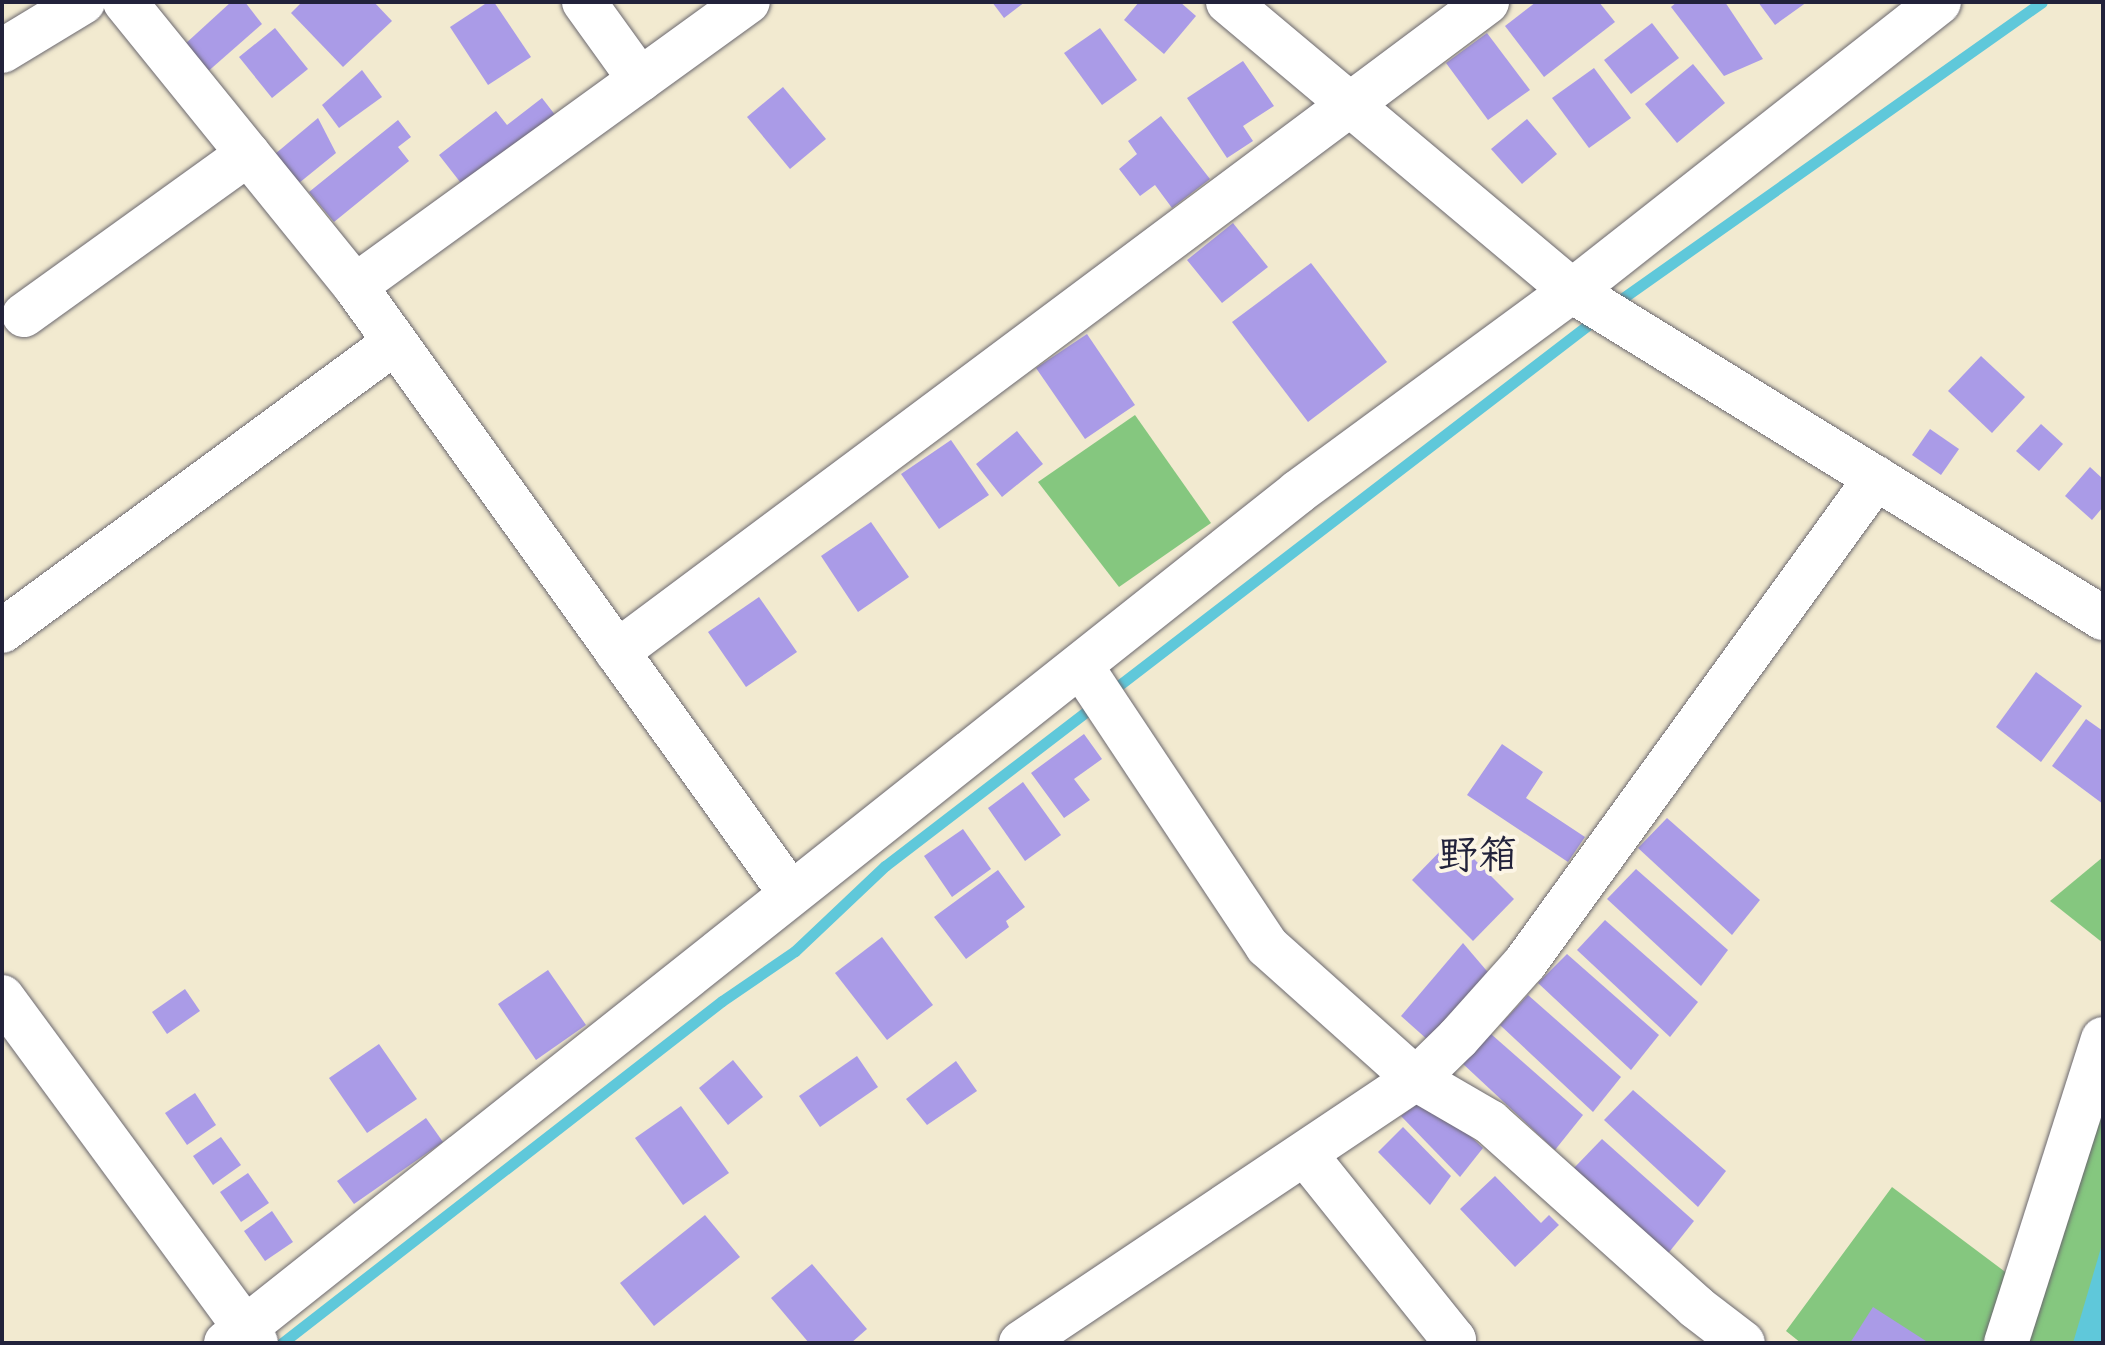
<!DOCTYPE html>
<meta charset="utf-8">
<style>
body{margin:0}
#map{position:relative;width:2105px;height:1345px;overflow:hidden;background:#f2ead0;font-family:"Indie Flower","Klee One",sans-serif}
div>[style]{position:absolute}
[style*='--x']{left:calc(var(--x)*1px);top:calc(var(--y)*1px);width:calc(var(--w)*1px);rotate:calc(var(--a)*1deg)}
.green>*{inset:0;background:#85c77f}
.water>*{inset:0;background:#5fc8da}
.stream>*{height:11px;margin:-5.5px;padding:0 5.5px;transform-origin:5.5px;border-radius:5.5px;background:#5fc8da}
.building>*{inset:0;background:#aa9be7}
.roads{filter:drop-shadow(0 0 2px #6b686f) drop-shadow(0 0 2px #6b686f)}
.minor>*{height:44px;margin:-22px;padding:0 22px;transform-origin:22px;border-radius:22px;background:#fff}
span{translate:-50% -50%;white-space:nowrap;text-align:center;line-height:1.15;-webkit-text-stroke:8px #fcf5e5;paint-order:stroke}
.quarter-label{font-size:40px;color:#22223b;font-weight:700}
.frame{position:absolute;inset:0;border:4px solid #22223b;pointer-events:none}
</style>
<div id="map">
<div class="green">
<i style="clip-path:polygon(1135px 415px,1211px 523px,1119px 587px,1038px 482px)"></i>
<i style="clip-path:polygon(2103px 857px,2103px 943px,2050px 901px)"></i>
<i style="clip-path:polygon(2103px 1038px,2103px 1343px,1801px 1343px,1786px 1331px,1892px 1187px,2024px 1286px)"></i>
</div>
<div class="water">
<i style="clip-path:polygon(2103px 1241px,2103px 1343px,2073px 1343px)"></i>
</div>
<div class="stream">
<i style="--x:1613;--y:305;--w:525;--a:-35.23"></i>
<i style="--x:1109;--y:693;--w:615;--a:-37.54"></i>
<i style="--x:282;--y:1343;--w:557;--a:-37.86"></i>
<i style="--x:722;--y:1001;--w:88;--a:-34.4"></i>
<i style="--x:795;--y:951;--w:124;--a:-43.4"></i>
<i style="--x:885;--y:866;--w:266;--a:-37.5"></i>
</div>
<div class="building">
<i style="clip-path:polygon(231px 2px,245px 2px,262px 24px,205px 74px,184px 45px)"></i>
<i style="clip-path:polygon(302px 2px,374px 2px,392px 21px,343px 67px,291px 13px)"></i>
<i style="clip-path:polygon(488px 2px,494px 2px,531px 57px,488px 85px,450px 27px)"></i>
<i style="clip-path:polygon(992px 2px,1025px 2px,1004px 18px)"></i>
<i style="clip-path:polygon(1139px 2px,1180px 2px,1196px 16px,1164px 54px,1124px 20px)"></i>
<i style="clip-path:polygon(1536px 2px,1599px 2px,1615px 22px,1544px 77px,1505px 26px)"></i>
<i style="clip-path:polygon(1677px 2px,1725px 2px,1763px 59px,1724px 76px,1671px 7px)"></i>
<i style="clip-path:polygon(1758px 2px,1807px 2px,1775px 25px)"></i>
<i style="clip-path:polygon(1652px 23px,1679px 58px,1631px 94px,1604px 60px)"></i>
<i style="clip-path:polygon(275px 28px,308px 69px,272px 98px,239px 57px)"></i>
<i style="clip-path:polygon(1100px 28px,1137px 80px,1102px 105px,1064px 53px)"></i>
<i style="clip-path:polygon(1487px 33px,1530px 90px,1488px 120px,1446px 63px)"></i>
<i style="clip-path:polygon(1243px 61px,1274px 106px,1243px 126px,1253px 141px,1227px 158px,1187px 98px)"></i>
<i style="clip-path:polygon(1693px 64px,1725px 103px,1677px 143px,1645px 104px)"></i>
<i style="clip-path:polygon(1594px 68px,1631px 118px,1589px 148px,1552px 98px)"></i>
<i style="clip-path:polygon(362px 70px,382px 97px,339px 128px,322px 105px)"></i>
<i style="clip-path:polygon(783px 87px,826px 139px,790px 169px,747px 117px)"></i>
<i style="clip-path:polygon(542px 98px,556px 116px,464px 187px,439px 155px,496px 111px,507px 125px)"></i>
<i style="clip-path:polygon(1161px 116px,1210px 179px,1172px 208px,1155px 185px,1140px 196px,1119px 169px,1137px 154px,1128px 141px)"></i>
<i style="clip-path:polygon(318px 118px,336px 153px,299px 183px,275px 154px)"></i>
<i style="clip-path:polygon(1527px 119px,1557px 154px,1522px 184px,1491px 149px)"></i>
<i style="clip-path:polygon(398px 120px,411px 137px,398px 147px,409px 161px,334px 222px,309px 192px)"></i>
<i style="clip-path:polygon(1233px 223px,1268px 267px,1222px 303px,1187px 260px)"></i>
<i style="clip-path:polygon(1311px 263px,1387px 362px,1308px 422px,1232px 322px)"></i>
<i style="clip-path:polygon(1087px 334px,1135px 405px,1085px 439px,1036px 368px)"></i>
<i style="clip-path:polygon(1981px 356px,2025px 397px,1992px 433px,1948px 391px)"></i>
<i style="clip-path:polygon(2041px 424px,2063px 444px,2039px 471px,2016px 451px)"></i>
<i style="clip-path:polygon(1930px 429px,1959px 449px,1941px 475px,1912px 455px)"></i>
<i style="clip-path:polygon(1017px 431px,1043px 464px,1002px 497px,976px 464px)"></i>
<i style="clip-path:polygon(951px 440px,989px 495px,939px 529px,901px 474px)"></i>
<i style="clip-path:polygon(2090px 467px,2103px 479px,2103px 507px,2092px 520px,2065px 496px)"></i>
<i style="clip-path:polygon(871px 522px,909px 577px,858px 612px,821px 556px)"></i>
<i style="clip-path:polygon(759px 597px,797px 652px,746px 687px,708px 632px)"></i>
<i style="clip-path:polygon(2036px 672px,2082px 706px,2041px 762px,1996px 727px)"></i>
<i style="clip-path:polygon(2086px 719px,2103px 731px,2103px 804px,2052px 766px)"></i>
<i style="clip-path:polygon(1084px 734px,1102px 759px,1074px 779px,1090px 800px,1064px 818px,1031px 773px)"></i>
<i style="clip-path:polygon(1502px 744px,1543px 772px,1526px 798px,1585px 837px,1568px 862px,1467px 795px)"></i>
<i style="clip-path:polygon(1023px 782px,1061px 835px,1025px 861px,988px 808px)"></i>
<i style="clip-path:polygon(1667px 818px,1760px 900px,1732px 935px,1638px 848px)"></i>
<i style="clip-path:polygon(963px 829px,991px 869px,952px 897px,924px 856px)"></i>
<i style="clip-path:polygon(1453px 838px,1514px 899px,1473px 941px,1412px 880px)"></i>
<i style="clip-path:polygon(1636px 869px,1728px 950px,1701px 986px,1607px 899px)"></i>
<i style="clip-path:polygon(998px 870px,1025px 907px,1006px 921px,1009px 927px,966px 959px,934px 917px)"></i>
<i style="clip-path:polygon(1605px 920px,1698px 1002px,1670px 1037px,1577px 950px)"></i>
<i style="clip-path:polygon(882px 937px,933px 1005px,887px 1040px,835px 973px)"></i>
<i style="clip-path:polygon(1463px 943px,1492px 977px,1429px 1041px,1401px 1016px)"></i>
<i style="clip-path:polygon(1567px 954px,1659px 1035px,1631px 1070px,1538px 983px)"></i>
<i style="clip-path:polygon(548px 970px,586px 1025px,536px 1060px,498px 1004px)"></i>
<i style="clip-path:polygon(185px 989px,200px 1011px,167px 1034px,152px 1012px)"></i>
<i style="clip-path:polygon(1528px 995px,1621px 1077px,1593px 1112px,1500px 1025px)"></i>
<i style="clip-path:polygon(1491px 1034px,1583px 1115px,1555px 1150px,1462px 1063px)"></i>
<i style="clip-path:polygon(379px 1044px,417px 1099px,367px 1133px,329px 1078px)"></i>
<i style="clip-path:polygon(857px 1056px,878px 1087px,820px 1127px,799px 1096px)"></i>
<i style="clip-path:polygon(733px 1060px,763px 1097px,728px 1125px,699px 1088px)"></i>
<i style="clip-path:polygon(956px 1061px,977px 1091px,927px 1125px,906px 1099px)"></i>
<i style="clip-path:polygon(1633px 1090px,1726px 1171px,1698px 1207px,1604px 1120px)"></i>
<i style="clip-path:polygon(195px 1093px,216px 1125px,187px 1145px,165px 1113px)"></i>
<i style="clip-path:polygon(1421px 1101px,1448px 1115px,1483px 1148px,1460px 1177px,1401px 1116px)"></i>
<i style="clip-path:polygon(681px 1106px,729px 1173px,683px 1205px,635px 1138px)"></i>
<i style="clip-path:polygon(426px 1118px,443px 1142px,354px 1204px,337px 1181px)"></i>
<i style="clip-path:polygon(1403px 1127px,1451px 1176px,1430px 1205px,1378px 1152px)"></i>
<i style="clip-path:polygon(221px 1137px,241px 1165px,213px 1185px,193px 1156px)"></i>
<i style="clip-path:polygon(1602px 1139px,1694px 1221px,1666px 1256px,1573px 1169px)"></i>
<i style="clip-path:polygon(248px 1173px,269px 1203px,241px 1222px,220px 1192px)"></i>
<i style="clip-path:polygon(1495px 1176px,1541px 1223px,1549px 1215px,1559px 1225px,1515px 1267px,1460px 1209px)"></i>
<i style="clip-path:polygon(272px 1211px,293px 1242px,265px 1261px,244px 1231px)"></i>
<i style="clip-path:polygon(705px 1215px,740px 1257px,654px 1326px,620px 1283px)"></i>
<i style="clip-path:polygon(812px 1264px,867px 1329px,851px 1343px,809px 1343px,771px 1298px)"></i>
<i style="clip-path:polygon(1873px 1307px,1929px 1343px,1850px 1343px)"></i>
</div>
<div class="roads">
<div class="minor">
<i style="--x:125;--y:2;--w:365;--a:51"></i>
<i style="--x:355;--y:286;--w:748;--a:54.36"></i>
<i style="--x:584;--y:2;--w:96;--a:54.3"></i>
<i style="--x:1228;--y:2;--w:449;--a:40"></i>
<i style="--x:1572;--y:291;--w:624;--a:31.63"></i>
<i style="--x:2;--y:51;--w:95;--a:-31.2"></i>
<i style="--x:355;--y:286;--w:485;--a:-35.9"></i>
<i style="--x:24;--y:315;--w:276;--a:-35.7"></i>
<i style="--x:2;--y:631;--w:486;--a:-36.3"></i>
<i style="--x:617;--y:652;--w:1086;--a:-36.76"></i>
<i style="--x:1081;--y:666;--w:336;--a:56.4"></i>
<i style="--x:1267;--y:946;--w:200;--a:41.8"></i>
<i style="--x:1416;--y:1079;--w:86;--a:30.2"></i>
<i style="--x:1490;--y:1122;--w:277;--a:41.9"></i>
<i style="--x:1696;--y:1307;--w:59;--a:37.5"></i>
<i style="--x:2;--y:997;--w:429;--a:53.7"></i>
<i style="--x:1305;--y:1154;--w:238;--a:51.3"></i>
<i style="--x:1454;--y:1340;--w:5;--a:143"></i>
<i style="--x:226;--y:1343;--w:1369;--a:-38.44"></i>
<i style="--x:1298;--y:492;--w:340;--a:-36.3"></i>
<i style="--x:1572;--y:291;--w:467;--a:-38.2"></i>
<i style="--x:1021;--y:1343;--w:475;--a:-33.8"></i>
<i style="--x:1416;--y:1079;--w:59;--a:-44.3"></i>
<i style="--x:1458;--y:1038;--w:101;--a:-48.2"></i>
<i style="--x:1525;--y:963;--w:599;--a:-54.11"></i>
<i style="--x:2006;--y:1343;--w:319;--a:-72.3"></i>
</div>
</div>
<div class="quarter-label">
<span style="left:1478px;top:859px">野箱</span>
</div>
<div class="frame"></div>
</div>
